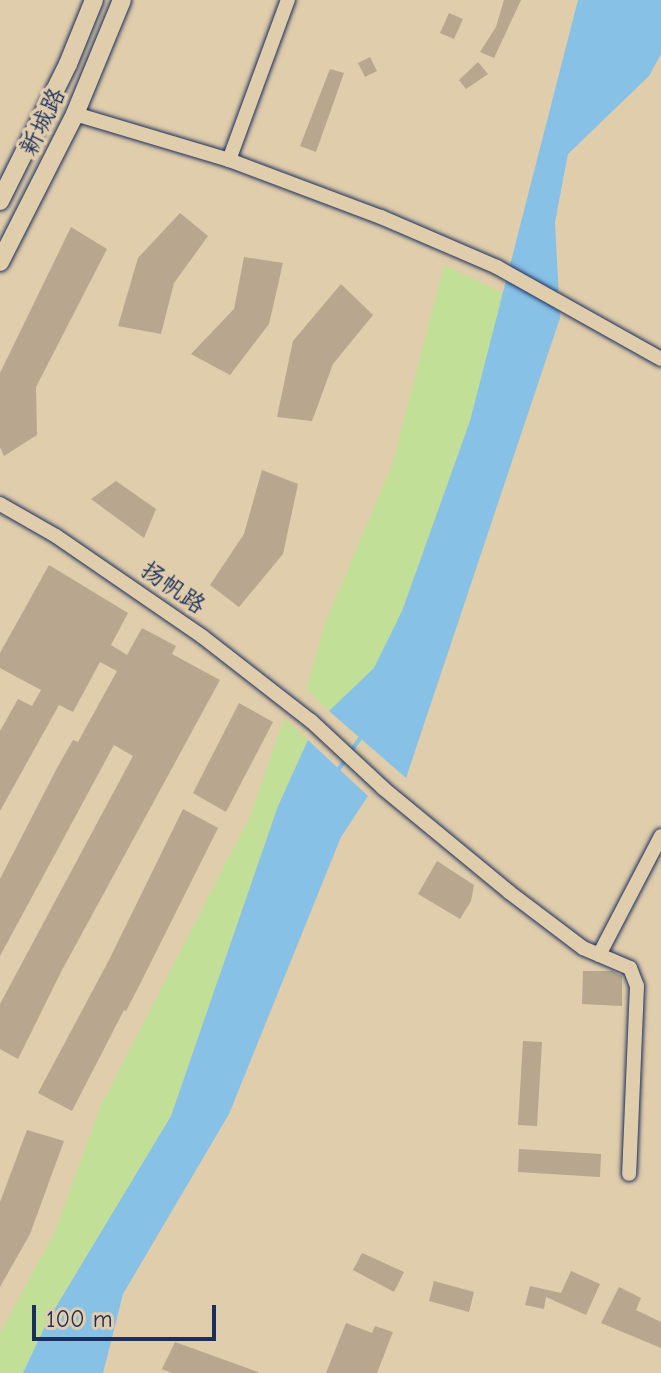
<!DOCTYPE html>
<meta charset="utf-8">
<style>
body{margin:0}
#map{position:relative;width:661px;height:1373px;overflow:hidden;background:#e0cdab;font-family:"Comic Neue","LXGW WenKai TC",sans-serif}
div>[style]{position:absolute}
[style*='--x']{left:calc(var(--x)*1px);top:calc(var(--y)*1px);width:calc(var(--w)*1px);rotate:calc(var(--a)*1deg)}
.green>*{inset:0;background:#c2df97}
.water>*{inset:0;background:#87c1e6}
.stream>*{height:4px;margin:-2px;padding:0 2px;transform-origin:2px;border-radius:2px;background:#87c1e6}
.building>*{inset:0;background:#b8a68e}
.roads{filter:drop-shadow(0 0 2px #1b2f5e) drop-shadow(0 0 2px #1b2f5e)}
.minor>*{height:14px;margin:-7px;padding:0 7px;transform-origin:7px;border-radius:7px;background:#e0cdab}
.major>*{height:18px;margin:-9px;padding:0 9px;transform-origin:9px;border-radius:9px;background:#e0cdab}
span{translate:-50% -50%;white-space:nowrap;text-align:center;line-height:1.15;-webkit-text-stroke:7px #e0cdab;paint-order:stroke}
.street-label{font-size:24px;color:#1b2f5e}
.scale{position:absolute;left:32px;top:1305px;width:184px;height:36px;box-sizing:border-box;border:4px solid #1b2f5e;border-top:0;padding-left:10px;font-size:24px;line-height:28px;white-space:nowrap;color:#1b2f5e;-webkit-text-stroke:6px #e0cdab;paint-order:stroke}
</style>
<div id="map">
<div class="green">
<i style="clip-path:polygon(444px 265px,505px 294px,470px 421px,402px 611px,374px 669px,329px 711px,306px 689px,327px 618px,392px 465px)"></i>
<i style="clip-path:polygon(284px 718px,308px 740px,278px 806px,171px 1116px,48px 1320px,23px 1373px,0 1373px,0 1333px,55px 1231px,101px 1105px,251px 814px)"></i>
</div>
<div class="water">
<i style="clip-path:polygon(578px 0,661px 0,661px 54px,649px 76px,568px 154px,555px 222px,560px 318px,406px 778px,329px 711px,374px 668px,402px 611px,470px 421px)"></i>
<i style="clip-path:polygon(308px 740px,368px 796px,341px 837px,229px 1114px,123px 1294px,103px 1373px,23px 1373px,48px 1320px,171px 1116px,278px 806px)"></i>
</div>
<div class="stream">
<i style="--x:336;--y:773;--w:47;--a:-55.3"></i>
</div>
<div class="building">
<i style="clip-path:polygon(504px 0,521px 0,494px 58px,480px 52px,496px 27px)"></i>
<i style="clip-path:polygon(449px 13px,463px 19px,454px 39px,440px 33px)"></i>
<i style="clip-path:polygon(370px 57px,377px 71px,365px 77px,358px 63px)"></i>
<i style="clip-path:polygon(478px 62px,488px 74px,466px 89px,459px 80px)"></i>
<i style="clip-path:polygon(330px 69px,344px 73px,316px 152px,300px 146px)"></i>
<i style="clip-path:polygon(180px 213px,208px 236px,174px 283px,161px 334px,118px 326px,138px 258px)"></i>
<i style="clip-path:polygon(71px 227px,107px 249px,36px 387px,37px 435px,4px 456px,0 447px,0 373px)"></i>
<i style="clip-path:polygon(244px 257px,283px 263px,269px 324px,230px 375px,191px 354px,234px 309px)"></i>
<i style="clip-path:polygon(341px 284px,373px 315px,333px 364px,312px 421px,277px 417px,293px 341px)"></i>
<i style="clip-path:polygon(262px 470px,298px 484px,283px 554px,239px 607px,210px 585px,244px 534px)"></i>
<i style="clip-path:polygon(116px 481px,156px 509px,144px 538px,91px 499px)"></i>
<i style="clip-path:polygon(49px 565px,128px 613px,111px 645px,127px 655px,142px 628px,176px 646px,172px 654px,220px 680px,61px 972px,18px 1059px,0 1049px,0 1004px,133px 756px,114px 745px,0 956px,0 879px,57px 768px,73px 740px,78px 742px,117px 671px,100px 662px,73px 712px,59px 705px,0 811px,0 731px,18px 699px,32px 706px,41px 690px,0 668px,0 653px)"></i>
<i style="clip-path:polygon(239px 703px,273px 722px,226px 812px,193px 793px)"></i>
<i style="clip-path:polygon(183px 809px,218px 828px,138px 988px,126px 1011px,124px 1010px,72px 1111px,38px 1093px,109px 960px)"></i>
<i style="clip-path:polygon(437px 861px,474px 885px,471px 901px,460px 919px,418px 894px)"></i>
<i style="clip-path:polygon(583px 971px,612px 971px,622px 976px,622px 1006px,582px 1004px)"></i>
<i style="clip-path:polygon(523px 1041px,542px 1042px,537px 1126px,518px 1125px)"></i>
<i style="clip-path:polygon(27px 1130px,64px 1141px,30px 1234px,0 1287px,0 1202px)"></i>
<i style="clip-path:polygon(519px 1149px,601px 1154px,600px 1177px,518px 1172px)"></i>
<i style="clip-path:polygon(362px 1253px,404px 1272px,394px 1292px,353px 1270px)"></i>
<i style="clip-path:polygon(571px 1271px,600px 1284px,586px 1315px,546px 1297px,544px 1309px,525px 1305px,530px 1286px,561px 1293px)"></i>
<i style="clip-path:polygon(434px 1281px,474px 1292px,469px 1312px,429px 1301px)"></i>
<i style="clip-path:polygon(619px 1287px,641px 1298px,636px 1310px,661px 1322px,661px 1348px,601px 1323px)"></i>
<i style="clip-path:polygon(346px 1323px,372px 1333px,375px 1326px,393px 1332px,377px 1373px,326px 1373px)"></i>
<i style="clip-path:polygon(175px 1342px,258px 1372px,258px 1373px,172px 1373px,162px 1369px)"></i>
</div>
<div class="roads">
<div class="minor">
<i style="--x:75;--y:114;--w:161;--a:16.6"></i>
<i style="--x:229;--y:160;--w:162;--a:20.6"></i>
<i style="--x:381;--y:217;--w:126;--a:23.3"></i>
<i style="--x:497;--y:267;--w:188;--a:29.3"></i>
<i style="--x:229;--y:160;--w:171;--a:-69.8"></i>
<i style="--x:0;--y:504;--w:64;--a:29.7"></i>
<i style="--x:56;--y:536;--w:178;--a:34.5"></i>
<i style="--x:203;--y:637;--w:137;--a:37.9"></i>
<i style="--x:311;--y:721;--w:98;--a:42.9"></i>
<i style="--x:383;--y:788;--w:163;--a:39.5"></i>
<i style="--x:509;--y:892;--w:93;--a:37.1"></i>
<i style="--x:583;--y:948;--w:51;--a:23.1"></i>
<i style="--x:630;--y:968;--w:19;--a:69"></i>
<i style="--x:637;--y:986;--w:188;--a:92.4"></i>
<i style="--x:599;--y:955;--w:134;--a:-62.5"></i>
</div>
<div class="major">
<i style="--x:0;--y:201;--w:153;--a:-63.6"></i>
<i style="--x:68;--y:64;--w:69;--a:-67.9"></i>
<i style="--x:0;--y:262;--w:166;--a:-63.1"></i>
<i style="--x:75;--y:114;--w:123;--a:-67.6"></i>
</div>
</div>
<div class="street-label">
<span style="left:43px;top:122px;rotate:-64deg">新城路</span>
<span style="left:173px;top:588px;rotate:35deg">扬帆路</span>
</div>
<div class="scale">100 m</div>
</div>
